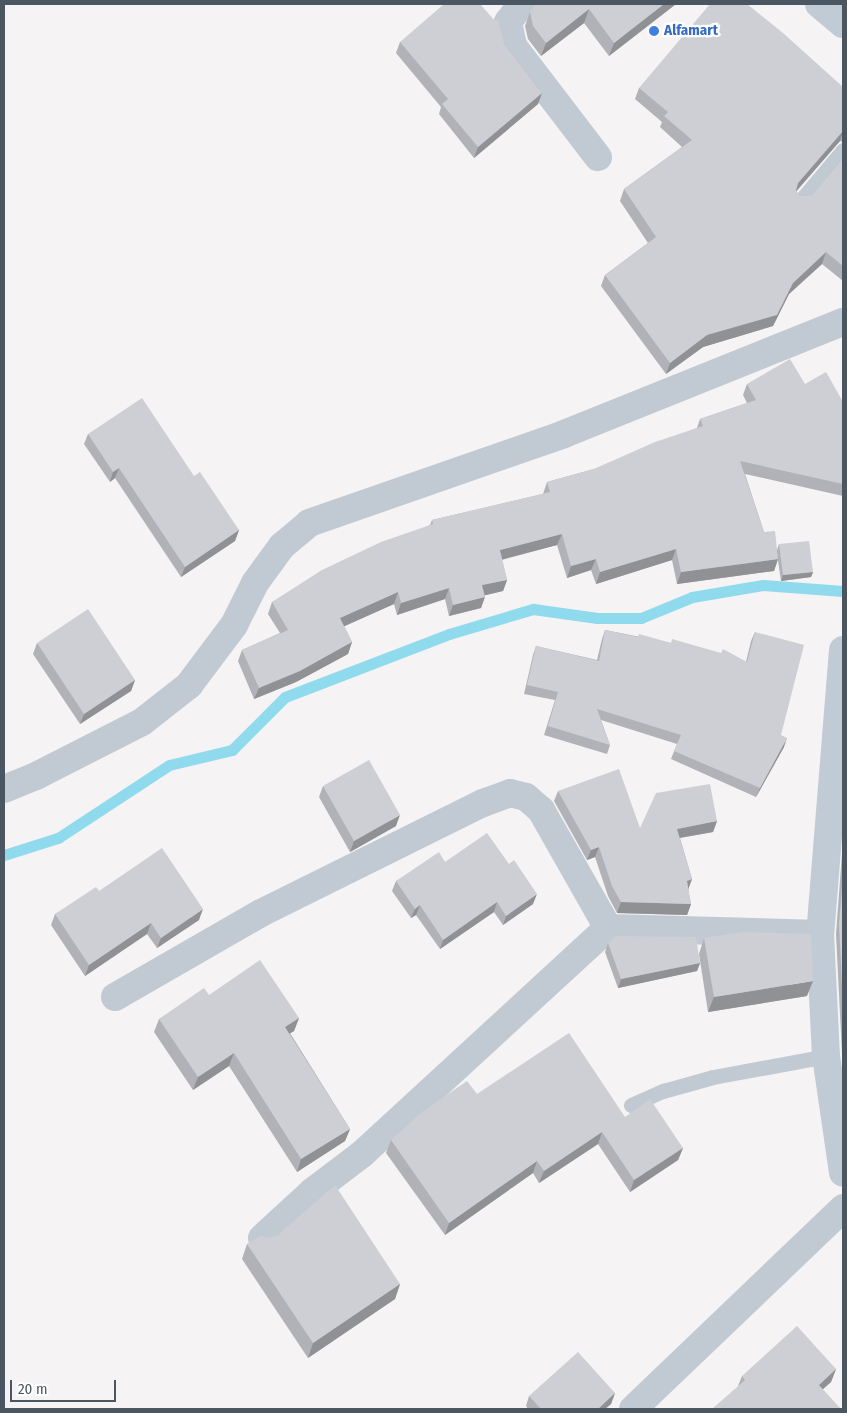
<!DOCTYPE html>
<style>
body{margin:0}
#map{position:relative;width:847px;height:1413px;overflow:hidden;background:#f5f3f3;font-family:"Fira Sans Condensed",sans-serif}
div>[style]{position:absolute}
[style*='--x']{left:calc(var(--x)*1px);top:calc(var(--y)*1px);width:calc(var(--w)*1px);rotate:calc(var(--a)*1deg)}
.stream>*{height:11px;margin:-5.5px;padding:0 5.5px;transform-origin:5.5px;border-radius:5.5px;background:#90daee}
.service>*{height:15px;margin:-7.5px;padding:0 7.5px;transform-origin:7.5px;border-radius:7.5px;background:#c1cad2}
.minor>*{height:28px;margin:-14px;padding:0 14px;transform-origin:14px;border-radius:14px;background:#c1cad2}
.secondary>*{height:28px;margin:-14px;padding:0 14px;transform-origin:14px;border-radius:14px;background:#c1cbd6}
.wall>*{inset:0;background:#b0b2b7}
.shaded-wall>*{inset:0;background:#909195}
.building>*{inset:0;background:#cdcfd5}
.dots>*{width:14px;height:14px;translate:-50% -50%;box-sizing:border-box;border:2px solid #fff;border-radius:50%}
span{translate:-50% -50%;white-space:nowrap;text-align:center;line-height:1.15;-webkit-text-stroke:4.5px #fff;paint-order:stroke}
.shop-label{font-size:15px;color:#366cbe;font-weight:700}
.left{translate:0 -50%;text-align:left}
.frame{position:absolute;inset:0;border:5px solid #4a5661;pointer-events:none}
.scale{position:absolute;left:10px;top:1380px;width:106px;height:22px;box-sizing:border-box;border:2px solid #4a5661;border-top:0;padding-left:6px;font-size:15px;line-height:18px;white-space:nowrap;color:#4a5661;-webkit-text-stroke:4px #fff;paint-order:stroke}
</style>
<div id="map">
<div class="stream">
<i style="--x:4;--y:855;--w:57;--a:-17.5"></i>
<i style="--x:58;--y:838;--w:133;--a:-33.3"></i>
<i style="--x:169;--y:765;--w:65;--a:-13.4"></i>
<i style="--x:232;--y:750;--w:75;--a:-45"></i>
<i style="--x:285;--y:697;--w:176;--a:-21"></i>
<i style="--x:449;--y:634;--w:88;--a:-16.6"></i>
<i style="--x:533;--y:609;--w:65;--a:8"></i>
<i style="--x:597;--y:618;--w:44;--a:0"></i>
<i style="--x:641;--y:618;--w:55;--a:-22.4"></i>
<i style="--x:692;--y:597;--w:72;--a:-9.6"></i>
<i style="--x:763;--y:585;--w:80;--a:4.3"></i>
</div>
<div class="service">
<i style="--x:801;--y:200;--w:65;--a:-50"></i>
<i style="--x:631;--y:1105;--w:35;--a:-24"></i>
<i style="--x:663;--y:1091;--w:52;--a:-15.6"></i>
<i style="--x:713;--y:1077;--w:115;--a:-10.5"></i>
</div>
<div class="minor">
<i style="--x:522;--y:4;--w:23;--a:128"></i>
<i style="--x:508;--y:22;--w:25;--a:78"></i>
<i style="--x:513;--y:46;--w:140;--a:52.6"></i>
<i style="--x:4;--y:789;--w:35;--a:-22"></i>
<i style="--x:36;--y:776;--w:119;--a:-27"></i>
<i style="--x:142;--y:722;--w:60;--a:-38.2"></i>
<i style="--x:189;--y:685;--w:75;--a:-53.1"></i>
<i style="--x:234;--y:625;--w:47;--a:-63.4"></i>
<i style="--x:255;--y:583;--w:46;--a:-53.9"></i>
<i style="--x:282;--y:546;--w:35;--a:-40"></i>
<i style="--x:309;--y:523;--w:270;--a:-19.2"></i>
<i style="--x:564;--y:434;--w:301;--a:-21.9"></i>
<i style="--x:115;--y:997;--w:168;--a:-29.9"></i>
<i style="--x:261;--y:913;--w:248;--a:-26.4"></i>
<i style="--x:483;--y:803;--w:29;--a:-20"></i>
<i style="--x:510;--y:793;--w:16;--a:14"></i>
<i style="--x:526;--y:797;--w:20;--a:41"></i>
<i style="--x:541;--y:810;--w:136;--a:60.4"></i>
<i style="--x:262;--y:1238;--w:68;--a:-42.6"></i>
<i style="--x:312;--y:1192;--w:63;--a:-37.2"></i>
<i style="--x:362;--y:1154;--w:334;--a:-42.6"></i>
<i style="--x:608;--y:928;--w:212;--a:1.6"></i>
<i style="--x:633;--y:1409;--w:291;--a:-43.7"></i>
</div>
<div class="secondary">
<i style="--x:819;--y:4;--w:31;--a:40"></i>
<i style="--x:843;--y:650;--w:285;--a:94.6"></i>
<i style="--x:820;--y:934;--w:122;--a:87.2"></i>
<i style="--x:826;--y:1056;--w:118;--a:81.7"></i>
</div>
<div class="wall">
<i style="clip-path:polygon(535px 4px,676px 4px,609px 56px,584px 23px,541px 56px,528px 39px,525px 26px,530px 12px)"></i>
<i style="clip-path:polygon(400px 42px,504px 44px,542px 93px,538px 104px,474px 158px,439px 114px,441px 107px,396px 53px)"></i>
<i style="clip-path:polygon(843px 87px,843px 142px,840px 141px,796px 191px,800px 196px,812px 195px,843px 158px,843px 281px,822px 264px,789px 294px,773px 326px,703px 347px,666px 374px,601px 286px,605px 275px,648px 243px,620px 201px,624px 189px,682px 147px,660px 127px,662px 122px,635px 99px,639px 88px)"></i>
<i style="clip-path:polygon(747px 384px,805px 384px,843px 402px,843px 496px,745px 474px,764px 532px,777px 550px,779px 544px,813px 572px,811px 577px,781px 581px,777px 554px,778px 559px,774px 571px,677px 584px,672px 560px,596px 584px,591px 570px,567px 578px,557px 545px,502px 560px,507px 580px,503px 591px,485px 595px,481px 608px,449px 616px,445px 599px,397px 615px,394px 604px,344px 626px,352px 642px,348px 654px,296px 682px,254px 699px,238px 661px,242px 650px,280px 633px,268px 614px,272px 602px,430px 525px,432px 520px,543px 494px,547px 482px,594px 469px,697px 428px,700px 419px,747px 403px,743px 395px)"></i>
<i style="clip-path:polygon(88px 434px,194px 476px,239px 530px,235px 541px,181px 577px,115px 478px,110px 482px,84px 444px)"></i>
<i style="clip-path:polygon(605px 630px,671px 643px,746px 662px,751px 641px,755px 632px,784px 747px,756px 797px,671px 759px,677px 744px,601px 720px,610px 745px,607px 754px,544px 735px,555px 700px,524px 694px,533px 655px,536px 646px,597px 660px,602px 639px)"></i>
<i style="clip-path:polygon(37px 643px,135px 680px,131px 691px,80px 724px,33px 654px)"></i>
<i style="clip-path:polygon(323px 786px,396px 826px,350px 852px,319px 797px)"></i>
<i style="clip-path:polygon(558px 791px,640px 828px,717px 821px,713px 832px,680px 838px,692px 879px,688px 889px,691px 904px,687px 915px,617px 913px,608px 896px,595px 857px,587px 860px,554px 801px)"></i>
<i style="clip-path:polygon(843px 840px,843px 1066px,842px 1054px,836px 934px)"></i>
<i style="clip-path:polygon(445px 862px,533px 904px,503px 925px,494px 912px,440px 949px,416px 915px,411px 918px,392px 891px,396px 881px)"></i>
<i style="clip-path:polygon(99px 891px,199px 920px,157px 948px,147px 934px,85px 976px,51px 925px,55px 914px)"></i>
<i style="clip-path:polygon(704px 938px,807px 996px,708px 1012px,699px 954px)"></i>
<i style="clip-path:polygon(608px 943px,700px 963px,697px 971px,618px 988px,605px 952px)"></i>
<i style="clip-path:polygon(209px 995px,299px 1018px,294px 1031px,290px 1033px,350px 1129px,345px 1141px,297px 1172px,229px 1066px,193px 1090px,154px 1032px,159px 1019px)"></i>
<i style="clip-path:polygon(477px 1094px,625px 1117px,683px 1148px,678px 1160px,630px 1192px,598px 1144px,539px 1183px,533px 1173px,445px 1235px,386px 1153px,391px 1140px)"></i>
<i style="clip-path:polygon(247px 1244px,400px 1284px,395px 1299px,308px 1358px,242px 1259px)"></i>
<i style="clip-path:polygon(836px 1369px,831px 1382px,823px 1389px,738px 1386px,742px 1376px)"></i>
<i style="clip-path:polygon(615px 1393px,611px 1404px,605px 1409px,528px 1409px,526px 1406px,529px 1396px)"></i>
</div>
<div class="shaded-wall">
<i style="clip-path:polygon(664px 4px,676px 4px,609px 56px,614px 43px)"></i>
<i style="clip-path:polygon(589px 9px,584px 23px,541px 56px,546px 43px)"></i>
<i style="clip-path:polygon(542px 93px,538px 104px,474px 158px,478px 147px)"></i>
<i style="clip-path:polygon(843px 131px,840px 141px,794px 194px,798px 183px)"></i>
<i style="clip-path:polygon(826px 252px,822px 264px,789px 294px,773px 326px,703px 347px,666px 374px,670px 363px,707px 335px,793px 283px)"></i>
<i style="clip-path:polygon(119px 468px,115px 478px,110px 482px,113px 472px)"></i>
<i style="clip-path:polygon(239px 530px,235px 541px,181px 577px,185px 567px)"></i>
<i style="clip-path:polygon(562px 534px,557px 545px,496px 561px,500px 550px)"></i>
<i style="clip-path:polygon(676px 549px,672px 560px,596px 584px,600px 572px)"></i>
<i style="clip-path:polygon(596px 559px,591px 570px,567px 578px,571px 566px)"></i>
<i style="clip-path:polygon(778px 559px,774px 571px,677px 584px,681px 572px)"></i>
<i style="clip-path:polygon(813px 572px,811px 577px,781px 581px,783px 575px)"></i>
<i style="clip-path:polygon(507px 580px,503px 591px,478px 597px,482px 585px)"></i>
<i style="clip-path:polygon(449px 588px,445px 599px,397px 615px,401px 603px)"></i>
<i style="clip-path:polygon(398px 592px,394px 604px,336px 630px,340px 618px)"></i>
<i style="clip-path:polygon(485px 597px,481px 608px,449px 616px,453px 605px)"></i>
<i style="clip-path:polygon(352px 642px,348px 654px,296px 682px,254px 699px,259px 688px)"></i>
<i style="clip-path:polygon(135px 680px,131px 691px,80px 724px,84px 714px)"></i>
<i style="clip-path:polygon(787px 738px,784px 747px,756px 797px,760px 788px)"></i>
<i style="clip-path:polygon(400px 815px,396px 826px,350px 852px,354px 841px)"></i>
<i style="clip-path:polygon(717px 821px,713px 832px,673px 839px,677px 829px)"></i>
<i style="clip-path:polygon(599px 847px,595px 857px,587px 860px,591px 850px)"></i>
<i style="clip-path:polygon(692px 879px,688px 890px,687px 881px)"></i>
<i style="clip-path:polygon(537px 894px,533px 904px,503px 925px,506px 916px)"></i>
<i style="clip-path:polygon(497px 902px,494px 912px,440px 949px,443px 940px)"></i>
<i style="clip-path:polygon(621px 902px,691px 904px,687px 915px,617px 913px)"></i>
<i style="clip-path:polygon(420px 905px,416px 915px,411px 918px,415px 909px)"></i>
<i style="clip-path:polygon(203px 909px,199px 920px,157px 948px,161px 938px)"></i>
<i style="clip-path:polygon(151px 923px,147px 934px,85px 976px,89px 965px)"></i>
<i style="clip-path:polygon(700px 963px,697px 971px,618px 988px,621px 979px)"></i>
<i style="clip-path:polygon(813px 981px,807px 996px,708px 1012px,714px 997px)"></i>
<i style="clip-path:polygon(299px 1018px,294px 1031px,281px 1039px,285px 1027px)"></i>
<i style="clip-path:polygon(234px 1053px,229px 1066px,193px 1090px,198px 1077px)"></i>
<i style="clip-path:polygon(350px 1129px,345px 1141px,297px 1172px,301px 1159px)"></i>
<i style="clip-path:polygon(602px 1132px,598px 1144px,539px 1183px,544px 1171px)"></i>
<i style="clip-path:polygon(683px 1148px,678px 1160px,630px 1192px,634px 1180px)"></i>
<i style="clip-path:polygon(537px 1161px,533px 1173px,445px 1235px,449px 1223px)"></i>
<i style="clip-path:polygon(400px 1284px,395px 1299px,308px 1358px,313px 1343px)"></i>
<i style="clip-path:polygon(836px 1369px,831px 1382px,814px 1397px,819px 1385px)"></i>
<i style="clip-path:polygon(615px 1393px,611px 1404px,605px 1409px,598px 1409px)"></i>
</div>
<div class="building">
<i style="clip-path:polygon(444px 4px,480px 4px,495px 21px,498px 19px,504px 44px,542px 93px,478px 147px,442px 104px,448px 99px,400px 42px)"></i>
<i style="clip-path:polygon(535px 4px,664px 4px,614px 43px,589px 9px,546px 43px,533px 26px,530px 12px)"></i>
<i style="clip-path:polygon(710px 4px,747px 4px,783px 33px,843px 87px,843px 131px,798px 183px,796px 191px,800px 196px,812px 195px,843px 158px,843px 266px,826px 252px,793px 283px,777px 315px,707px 335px,670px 363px,605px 275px,656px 237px,624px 189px,692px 140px,664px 116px,668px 112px,639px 88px)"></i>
<i style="clip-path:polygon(790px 359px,805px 384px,826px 372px,843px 402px,843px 484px,740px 461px,764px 532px,775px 531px,778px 559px,681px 572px,676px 549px,600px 572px,596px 559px,571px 566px,562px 534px,500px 550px,507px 580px,482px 585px,485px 597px,453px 605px,449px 588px,401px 603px,398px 592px,340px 618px,352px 642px,300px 671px,259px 688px,242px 650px,288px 630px,272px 602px,322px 570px,381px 542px,433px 524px,432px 520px,550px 492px,547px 482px,594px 469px,655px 442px,703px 426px,700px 419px,756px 400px,747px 384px)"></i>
<i style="clip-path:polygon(142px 398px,194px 476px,200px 472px,239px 530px,185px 567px,119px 468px,113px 472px,88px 434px)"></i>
<i style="clip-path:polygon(809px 541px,813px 572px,783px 575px,779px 544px)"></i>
<i style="clip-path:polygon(88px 609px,135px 680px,84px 714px,37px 643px)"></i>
<i style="clip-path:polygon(605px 630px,638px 637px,639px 634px,671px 643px,672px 639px,721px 653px,723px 649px,747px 662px,755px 632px,804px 645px,781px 735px,787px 738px,760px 788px,674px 751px,681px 735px,597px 709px,610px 745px,548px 726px,558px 692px,527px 685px,536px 646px,599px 661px)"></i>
<i style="clip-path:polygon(369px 760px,400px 815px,354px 841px,323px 786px)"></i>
<i style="clip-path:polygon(619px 769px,640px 828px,656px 793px,710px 784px,717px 821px,677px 829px,692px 879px,687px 881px,691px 904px,621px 902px,612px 886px,599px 847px,591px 850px,558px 791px)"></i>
<i style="clip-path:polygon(487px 833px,509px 864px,514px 860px,537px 894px,506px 916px,497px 902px,443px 940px,420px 905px,415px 909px,396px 881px,439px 852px,445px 862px)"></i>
<i style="clip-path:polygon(162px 848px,203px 909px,161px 938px,151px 923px,89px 965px,55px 914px,96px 887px,99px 891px)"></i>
<i style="clip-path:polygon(843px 875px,843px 1006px,839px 924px)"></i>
<i style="clip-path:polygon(742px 932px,811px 934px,813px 981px,714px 997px,704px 938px)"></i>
<i style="clip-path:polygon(616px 936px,696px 937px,700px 963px,621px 979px,608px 943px)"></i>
<i style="clip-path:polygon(260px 960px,299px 1018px,285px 1027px,350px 1129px,301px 1159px,234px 1053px,198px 1077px,159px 1019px,204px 988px,209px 995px)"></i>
<i style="clip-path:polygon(569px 1033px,625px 1117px,650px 1099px,683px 1148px,634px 1180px,602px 1132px,544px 1171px,537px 1161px,449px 1223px,391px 1140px,422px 1112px,467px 1081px,477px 1094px)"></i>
<i style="clip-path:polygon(335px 1185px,400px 1284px,313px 1343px,247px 1244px,260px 1236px,270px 1238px,278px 1235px)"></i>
<i style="clip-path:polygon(797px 1326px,836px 1369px,819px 1385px,841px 1409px,712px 1409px,745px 1380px,742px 1376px)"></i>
<i style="clip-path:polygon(578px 1352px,615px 1393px,598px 1409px,541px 1409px,529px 1396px)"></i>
</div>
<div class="dots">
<i style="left:654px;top:31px;background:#3f7fe0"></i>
</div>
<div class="shop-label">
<span class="left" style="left:664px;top:31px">Alfamart</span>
</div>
<div class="frame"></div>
<div class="scale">20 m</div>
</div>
